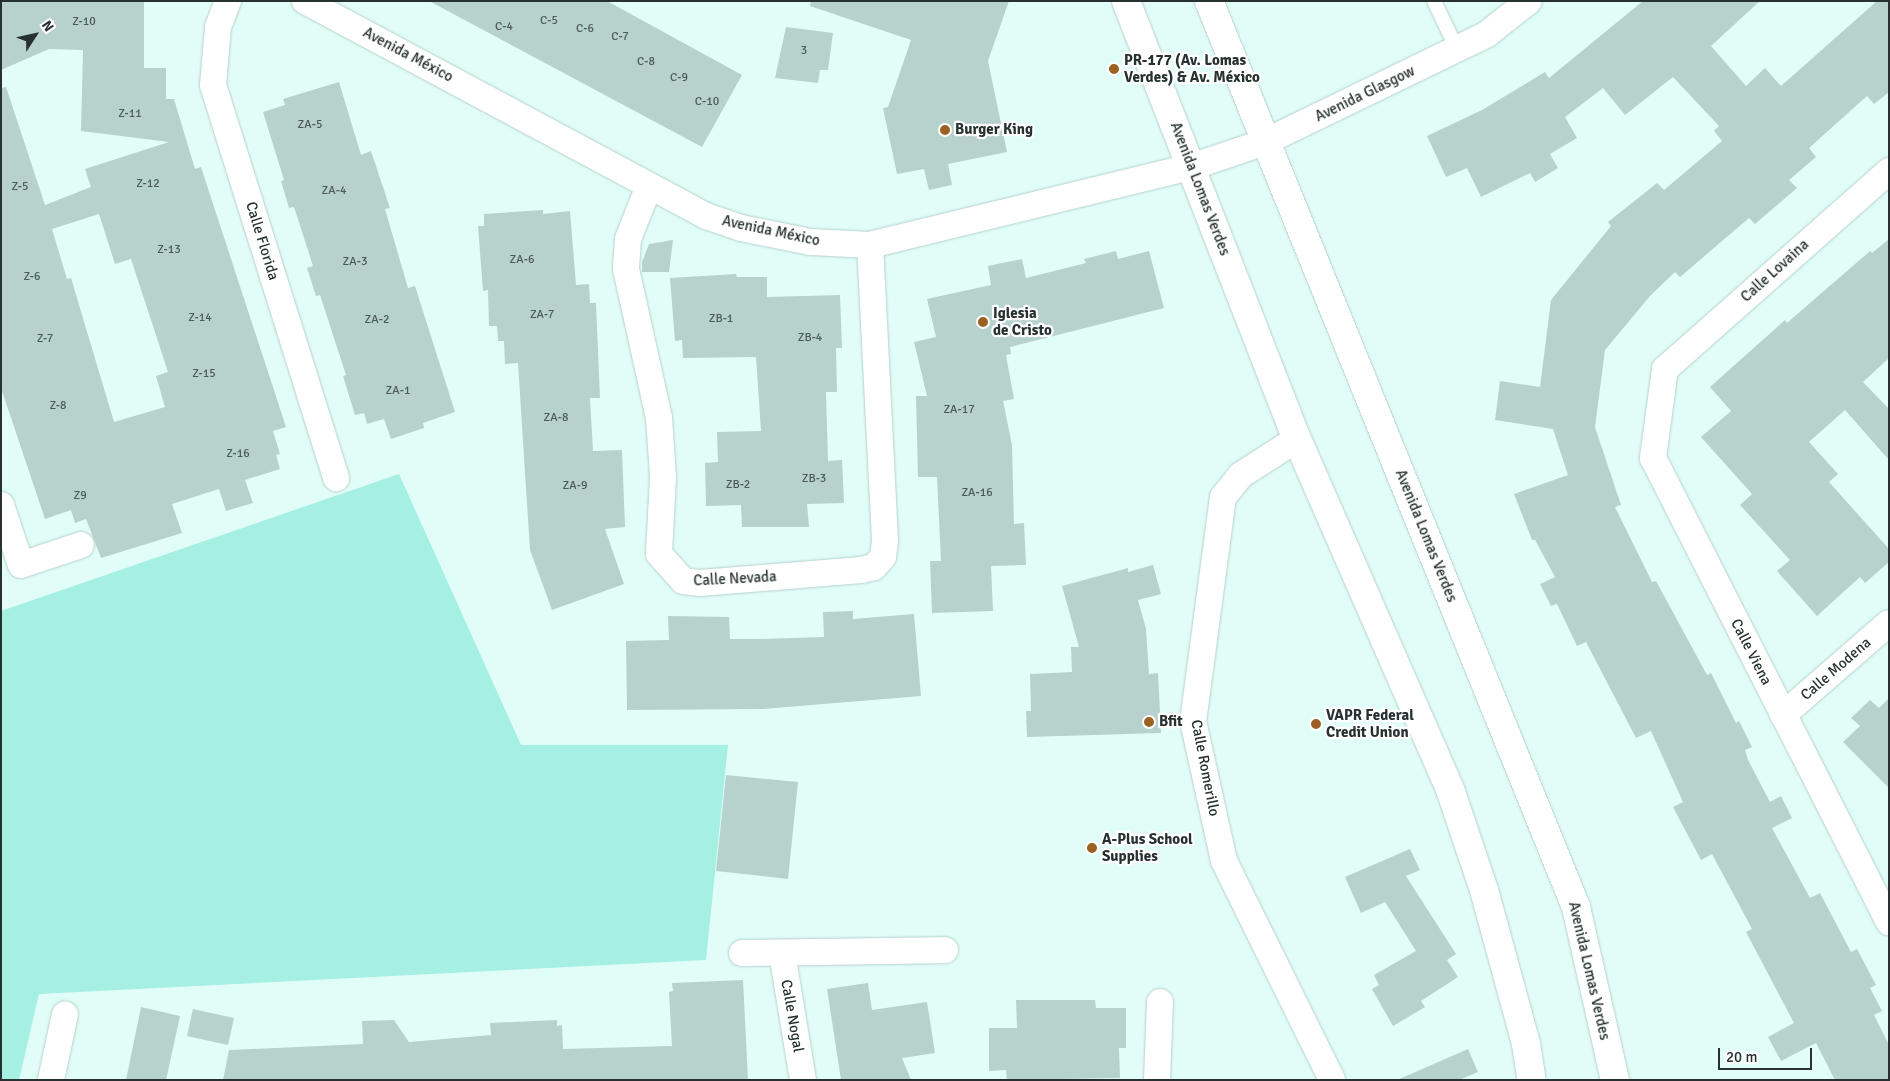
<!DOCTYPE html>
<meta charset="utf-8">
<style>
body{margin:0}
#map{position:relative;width:1890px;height:1081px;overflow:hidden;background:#e1fdf8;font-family:Signika,sans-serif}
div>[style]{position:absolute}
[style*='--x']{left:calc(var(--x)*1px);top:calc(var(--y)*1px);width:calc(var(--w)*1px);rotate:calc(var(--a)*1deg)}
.green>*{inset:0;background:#a6efe3}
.building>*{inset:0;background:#b7d2cd}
.roads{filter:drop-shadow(0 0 1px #b6d1cc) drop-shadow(0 0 1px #b6d1cc)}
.service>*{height:14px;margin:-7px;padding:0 7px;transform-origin:7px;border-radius:7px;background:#fff}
.minor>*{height:26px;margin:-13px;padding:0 13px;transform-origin:13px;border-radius:13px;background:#fff}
.primary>*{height:28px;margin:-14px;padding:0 14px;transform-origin:14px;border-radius:14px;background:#fff}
.dots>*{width:14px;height:14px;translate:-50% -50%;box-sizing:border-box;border:2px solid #fff;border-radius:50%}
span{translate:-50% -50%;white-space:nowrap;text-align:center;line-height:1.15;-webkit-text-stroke:4.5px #fff;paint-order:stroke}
.number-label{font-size:12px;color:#4b5a57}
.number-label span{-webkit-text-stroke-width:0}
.street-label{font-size:15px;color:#273230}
.poi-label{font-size:15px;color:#273230;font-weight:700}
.left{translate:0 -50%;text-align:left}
.frame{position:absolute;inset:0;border:2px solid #273230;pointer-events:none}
.north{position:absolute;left:10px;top:10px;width:50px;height:50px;-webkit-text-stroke:4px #fff;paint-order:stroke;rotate:55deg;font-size:14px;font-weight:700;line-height:20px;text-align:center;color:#273230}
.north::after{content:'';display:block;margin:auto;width:18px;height:22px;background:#273230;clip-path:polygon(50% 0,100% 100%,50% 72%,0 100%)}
.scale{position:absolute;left:1718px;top:1048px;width:94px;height:22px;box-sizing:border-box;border:2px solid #273230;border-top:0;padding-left:6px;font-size:15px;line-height:18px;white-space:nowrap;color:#273230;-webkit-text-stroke:4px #fff;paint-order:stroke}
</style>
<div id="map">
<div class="green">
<i style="clip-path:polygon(399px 474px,521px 745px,728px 745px,706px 960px,39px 994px,19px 1080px,1px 1080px,1px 611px)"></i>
</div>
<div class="building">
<i style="clip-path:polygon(evenodd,1px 1px,144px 1px,144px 68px,166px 68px,166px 99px,174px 99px,195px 169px,201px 167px,286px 427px,273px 431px,280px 454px,276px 455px,280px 469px,245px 480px,253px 503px,226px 511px,219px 489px,172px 504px,182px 533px,101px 558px,86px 519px,75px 523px,71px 510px,45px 519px,1px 388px,1px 88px,6px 87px,45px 205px,91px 187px,85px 169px,169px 142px,81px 131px,83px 50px,49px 49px,1px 70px,1px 1px,99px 214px,115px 264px,131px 259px,168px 372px,156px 376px,165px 407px,114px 422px,71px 278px,67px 279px,52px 229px,99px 214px)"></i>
<i style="clip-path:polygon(429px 1px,607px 1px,742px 75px,702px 147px)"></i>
<i style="clip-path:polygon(811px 1px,1009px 1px,988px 61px,1007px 152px,948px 164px,952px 185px,929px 190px,924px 169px,897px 174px,883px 108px,888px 107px,911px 40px,810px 6px)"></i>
<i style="clip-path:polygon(1643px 1px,1760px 1px,1711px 46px,1746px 86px,1765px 68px,1781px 86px,1877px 1px,1889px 1px,1889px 92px,1874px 104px,1867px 96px,1809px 148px,1816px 157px,1789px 180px,1797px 188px,1755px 224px,1749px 218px,1680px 277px,1675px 272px,1650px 296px,1605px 350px,1595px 427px,1621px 505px,1615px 507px,1652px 582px,1656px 581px,1707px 675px,1711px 673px,1736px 723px,1739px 721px,1752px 747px,1745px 750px,1748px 760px,1770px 802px,1781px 796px,1792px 818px,1772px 828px,1810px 898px,1820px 893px,1851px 952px,1857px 949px,1876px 985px,1870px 988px,1882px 1011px,1874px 1015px,1889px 1045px,1889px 1080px,1835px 1080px,1816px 1043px,1781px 1061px,1768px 1037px,1794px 1023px,1746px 932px,1752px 929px,1712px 854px,1701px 860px,1673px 807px,1683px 802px,1651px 731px,1636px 738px,1586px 642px,1577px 646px,1557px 604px,1551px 606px,1540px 584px,1555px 577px,1535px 540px,1532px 540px,1514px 494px,1568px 475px,1553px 429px,1495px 420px,1500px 381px,1540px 387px,1551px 300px,1611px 226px,1608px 222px,1657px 183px,1664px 190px,1722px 141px,1714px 131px,1719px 126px,1673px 77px,1625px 115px,1603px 88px,1565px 117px,1577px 138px,1550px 154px,1558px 168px,1535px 182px,1530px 173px,1481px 197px,1467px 168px,1446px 177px,1427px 136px,1482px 110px,1545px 72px,1549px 78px)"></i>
<i style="clip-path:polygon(786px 27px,833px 33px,828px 70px,820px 70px,818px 83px,775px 78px)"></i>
<i style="clip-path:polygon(339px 82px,361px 155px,371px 151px,390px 208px,385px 209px,408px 288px,415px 286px,455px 412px,423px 423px,424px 428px,391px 439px,384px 419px,367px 424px,364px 413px,355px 415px,343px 376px,346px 375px,320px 295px,316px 296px,307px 268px,313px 266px,294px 207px,289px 208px,281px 181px,284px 180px,263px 112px,285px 105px,283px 99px)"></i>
<i style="clip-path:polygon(543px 210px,543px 214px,570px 211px,576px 285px,589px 284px,590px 303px,596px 303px,600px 398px,590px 398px,593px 451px,622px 450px,625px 527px,605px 529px,624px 584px,552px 610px,530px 550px,518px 363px,505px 364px,504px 341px,498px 341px,497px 326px,489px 326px,488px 290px,483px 291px,478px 226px,484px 226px,484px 214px)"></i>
<i style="clip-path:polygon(1889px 239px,1889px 358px,1863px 382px,1889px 409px,1889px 460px,1845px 410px,1809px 442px,1838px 474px,1829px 482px,1889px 549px,1889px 562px,1865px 583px,1860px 577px,1817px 616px,1777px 571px,1790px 560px,1740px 505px,1752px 494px,1701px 437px,1731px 411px,1710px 387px,1785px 320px,1787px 323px,1870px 251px,1872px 253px)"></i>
<i style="clip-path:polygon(673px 240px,669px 272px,642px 272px,642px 262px,649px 244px)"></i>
<i style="clip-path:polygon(1116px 251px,1118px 259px,1149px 251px,1164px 308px,1010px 347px,1011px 354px,1006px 355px,1014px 399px,1003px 401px,1012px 445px,1014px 524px,1024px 523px,1026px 565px,991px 566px,993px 611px,932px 613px,930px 561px,941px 561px,937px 477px,918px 477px,916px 396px,927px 396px,914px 342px,936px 337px,927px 299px,991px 285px,988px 266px,1022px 259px,1026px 278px,1086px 263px,1084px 259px)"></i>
<i style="clip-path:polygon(736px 274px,737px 277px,767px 277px,767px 297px,840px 295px,842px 348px,836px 348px,837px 392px,826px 392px,828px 461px,842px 460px,844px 503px,807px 504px,809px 527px,742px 527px,741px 505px,706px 506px,705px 463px,718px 462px,717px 432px,761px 431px,756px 357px,683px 358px,682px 340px,675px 341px,670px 278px)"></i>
<i style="clip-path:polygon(1153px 565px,1161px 594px,1138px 600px,1146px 629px,1149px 674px,1158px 673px,1161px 733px,1027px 737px,1026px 711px,1031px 711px,1030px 674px,1072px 672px,1071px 647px,1079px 647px,1062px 586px,1128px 568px,1128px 572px)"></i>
<i style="clip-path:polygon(853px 611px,853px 619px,914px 614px,921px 696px,763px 709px,627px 710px,626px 641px,669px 640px,668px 616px,729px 617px,730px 639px,759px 639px,824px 637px,823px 612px)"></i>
<i style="clip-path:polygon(1889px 698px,1889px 788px,1843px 742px,1860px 726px,1851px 718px,1870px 700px,1879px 708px)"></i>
<i style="clip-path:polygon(726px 775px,798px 782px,788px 879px,716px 871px)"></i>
<i style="clip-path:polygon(1410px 849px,1420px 870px,1406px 876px,1456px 954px,1447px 960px,1458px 977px,1421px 1001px,1425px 1007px,1393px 1026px,1372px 989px,1379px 985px,1374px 975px,1416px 951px,1385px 902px,1361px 913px,1345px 877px)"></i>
<i style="clip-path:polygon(743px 980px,748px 1080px,223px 1080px,229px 1050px,363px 1044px,362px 1021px,394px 1020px,409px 1042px,491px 1035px,490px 1023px,557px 1020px,557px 1026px,562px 1025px,563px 1049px,672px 1046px,669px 992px,673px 991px,672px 983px)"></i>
<i style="clip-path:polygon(868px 983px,872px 1010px,927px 1002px,935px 1053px,902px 1058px,911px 1080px,841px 1080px,827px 989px)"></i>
<i style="clip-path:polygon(1016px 1000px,1095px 1000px,1096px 1008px,1126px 1008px,1126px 1048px,1119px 1048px,1120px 1078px,1007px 1080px,1006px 1070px,989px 1071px,989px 1028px,1017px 1028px)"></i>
<i style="clip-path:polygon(141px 1007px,180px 1016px,166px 1080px,126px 1080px)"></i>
<i style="clip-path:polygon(193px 1009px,234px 1018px,228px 1045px,187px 1036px)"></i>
<i style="clip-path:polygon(1468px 1049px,1478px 1072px,1459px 1080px,1397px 1080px)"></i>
</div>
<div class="roads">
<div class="service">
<i style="--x:1434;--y:1;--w:53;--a:64.4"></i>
</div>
<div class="minor">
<i style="--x:228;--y:1;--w:28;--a:111"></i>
<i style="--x:218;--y:27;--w:58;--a:94.9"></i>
<i style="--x:213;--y:85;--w:412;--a:72.6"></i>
<i style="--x:305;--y:1;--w:455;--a:28.2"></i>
<i style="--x:706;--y:216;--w:37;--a:19"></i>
<i style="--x:741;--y:228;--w:71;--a:11.3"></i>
<i style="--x:811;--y:242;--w:59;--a:2.9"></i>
<i style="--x:870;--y:245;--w:330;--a:-13.7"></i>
<i style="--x:1191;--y:167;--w:78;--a:-18.7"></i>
<i style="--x:1265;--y:142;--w:247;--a:-25.9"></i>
<i style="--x:1487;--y:34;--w:53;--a:-38.2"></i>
<i style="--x:1889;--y:171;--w:299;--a:138.5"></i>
<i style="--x:1665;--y:369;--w:90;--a:97.7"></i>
<i style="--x:1653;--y:458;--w:521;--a:63.04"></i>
<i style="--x:649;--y:186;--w:57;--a:111.6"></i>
<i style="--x:628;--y:239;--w:30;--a:94"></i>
<i style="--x:626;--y:269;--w:153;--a:77.5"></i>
<i style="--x:659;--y:418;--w:59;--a:86.1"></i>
<i style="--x:663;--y:477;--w:77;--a:93"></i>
<i style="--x:659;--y:554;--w:36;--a:48"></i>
<i style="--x:683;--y:581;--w:17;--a:7"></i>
<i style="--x:700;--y:583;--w:162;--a:-4.6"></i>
<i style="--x:861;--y:570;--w:13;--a:-13"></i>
<i style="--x:874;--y:567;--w:13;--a:-48"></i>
<i style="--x:883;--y:557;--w:17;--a:-83"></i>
<i style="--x:885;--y:540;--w:295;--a:-92.9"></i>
<i style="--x:1297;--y:439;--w:67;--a:147.3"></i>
<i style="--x:1241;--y:475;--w:28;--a:129"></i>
<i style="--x:1223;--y:497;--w:226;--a:97.6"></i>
<i style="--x:1193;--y:721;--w:143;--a:77.5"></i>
<i style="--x:1224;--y:861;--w:244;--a:63.7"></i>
<i style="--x:1;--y:505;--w:63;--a:71.6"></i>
<i style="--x:21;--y:565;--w:63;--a:-18.4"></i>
<i style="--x:1783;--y:715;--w:140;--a:-41"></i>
<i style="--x:742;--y:953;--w:203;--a:-0.8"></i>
<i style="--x:782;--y:953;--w:129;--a:80.6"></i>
<i style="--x:51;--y:1080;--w:67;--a:-78"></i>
<i style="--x:1157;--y:1080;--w:78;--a:-87.8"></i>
</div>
<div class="primary">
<i style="--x:1126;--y:1;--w:470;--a:68.7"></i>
<i style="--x:1297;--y:439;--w:385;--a:66.4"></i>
<i style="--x:1451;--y:792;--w:103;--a:71.4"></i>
<i style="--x:1484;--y:890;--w:160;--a:74.7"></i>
<i style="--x:1526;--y:1044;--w:36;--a:81"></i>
<i style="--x:1209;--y:1;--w:978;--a:67.95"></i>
<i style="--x:1576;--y:907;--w:177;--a:77.3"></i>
</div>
</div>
<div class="dots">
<i style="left:1114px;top:69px;background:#9d6023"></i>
<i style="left:945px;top:130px;background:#9d6023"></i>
<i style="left:983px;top:322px;background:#9d6023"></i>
<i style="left:1149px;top:722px;background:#9d6023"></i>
<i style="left:1316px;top:724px;background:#9d6023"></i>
<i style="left:1092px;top:848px;background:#9d6023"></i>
</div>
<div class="number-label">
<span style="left:549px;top:21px">C-5</span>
<span style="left:84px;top:22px">Z-10</span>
<span style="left:504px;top:27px">C-4</span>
<span style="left:585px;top:29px">C-6</span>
<span style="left:620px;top:37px">C-7</span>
<span style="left:804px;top:51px">3</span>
<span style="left:646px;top:62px">C-8</span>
<span style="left:679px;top:78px">C-9</span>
<span style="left:707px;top:102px">C-10</span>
<span style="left:130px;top:114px">Z-11</span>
<span style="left:310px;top:125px">ZA-5</span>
<span style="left:148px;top:184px">Z-12</span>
<span style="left:20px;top:187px">Z-5</span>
<span style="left:334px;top:191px">ZA-4</span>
<span style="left:169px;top:250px">Z-13</span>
<span style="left:522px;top:260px">ZA-6</span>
<span style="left:355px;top:262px">ZA-3</span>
<span style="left:32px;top:277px">Z-6</span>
<span style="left:542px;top:315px">ZA-7</span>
<span style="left:200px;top:318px">Z-14</span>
<span style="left:721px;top:319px">ZB-1</span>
<span style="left:377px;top:320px">ZA-2</span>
<span style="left:810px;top:338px">ZB-4</span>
<span style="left:45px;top:339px">Z-7</span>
<span style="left:204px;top:374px">Z-15</span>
<span style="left:398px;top:391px">ZA-1</span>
<span style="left:58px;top:406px">Z-8</span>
<span style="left:959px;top:410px">ZA-17</span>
<span style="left:556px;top:418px">ZA-8</span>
<span style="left:238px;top:454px">Z-16</span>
<span style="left:814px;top:479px">ZB-3</span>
<span style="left:738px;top:485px">ZB-2</span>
<span style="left:575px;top:486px">ZA-9</span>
<span style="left:977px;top:493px">ZA-16</span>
<span style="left:80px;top:496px">Z9</span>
</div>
<div class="street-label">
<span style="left:408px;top:55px;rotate:28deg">Avenida México</span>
<span style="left:1365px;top:94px;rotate:-26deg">Avenida Glasgow</span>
<span style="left:1200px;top:189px;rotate:69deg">Avenida Lomas Verdes</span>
<span style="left:771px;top:231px;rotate:12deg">Avenida México</span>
<span style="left:262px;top:241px;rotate:73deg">Calle Florida</span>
<span style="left:1775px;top:271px;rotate:-42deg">Calle Lovaina</span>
<span style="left:1426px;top:536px;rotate:68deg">Avenida Lomas Verdes</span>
<span style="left:735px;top:579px;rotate:-3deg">Calle Nevada</span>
<span style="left:1751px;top:652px;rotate:63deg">Calle Viena</span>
<span style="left:1836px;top:669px;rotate:-41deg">Calle Modena</span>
<span style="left:1205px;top:768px;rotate:79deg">Calle Romerillo</span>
<span style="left:1589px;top:971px;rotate:77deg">Avenida Lomas Verdes</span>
<span style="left:792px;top:1016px;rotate:80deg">Calle Nogal</span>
</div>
<div class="poi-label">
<span class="left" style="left:1124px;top:69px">PR-177 (Av. Lomas<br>Verdes) &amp; Av. México</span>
<span class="left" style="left:955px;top:130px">Burger King</span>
<span class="left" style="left:993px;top:322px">Iglesia<br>de Cristo</span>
<span class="left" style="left:1326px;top:724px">VAPR Federal<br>Credit Union</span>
<span class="left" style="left:1159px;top:722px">Bfit</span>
<span class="left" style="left:1102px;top:848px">A-Plus School<br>Supplies</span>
</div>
<div class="frame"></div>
<div class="north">N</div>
<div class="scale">20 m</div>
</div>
